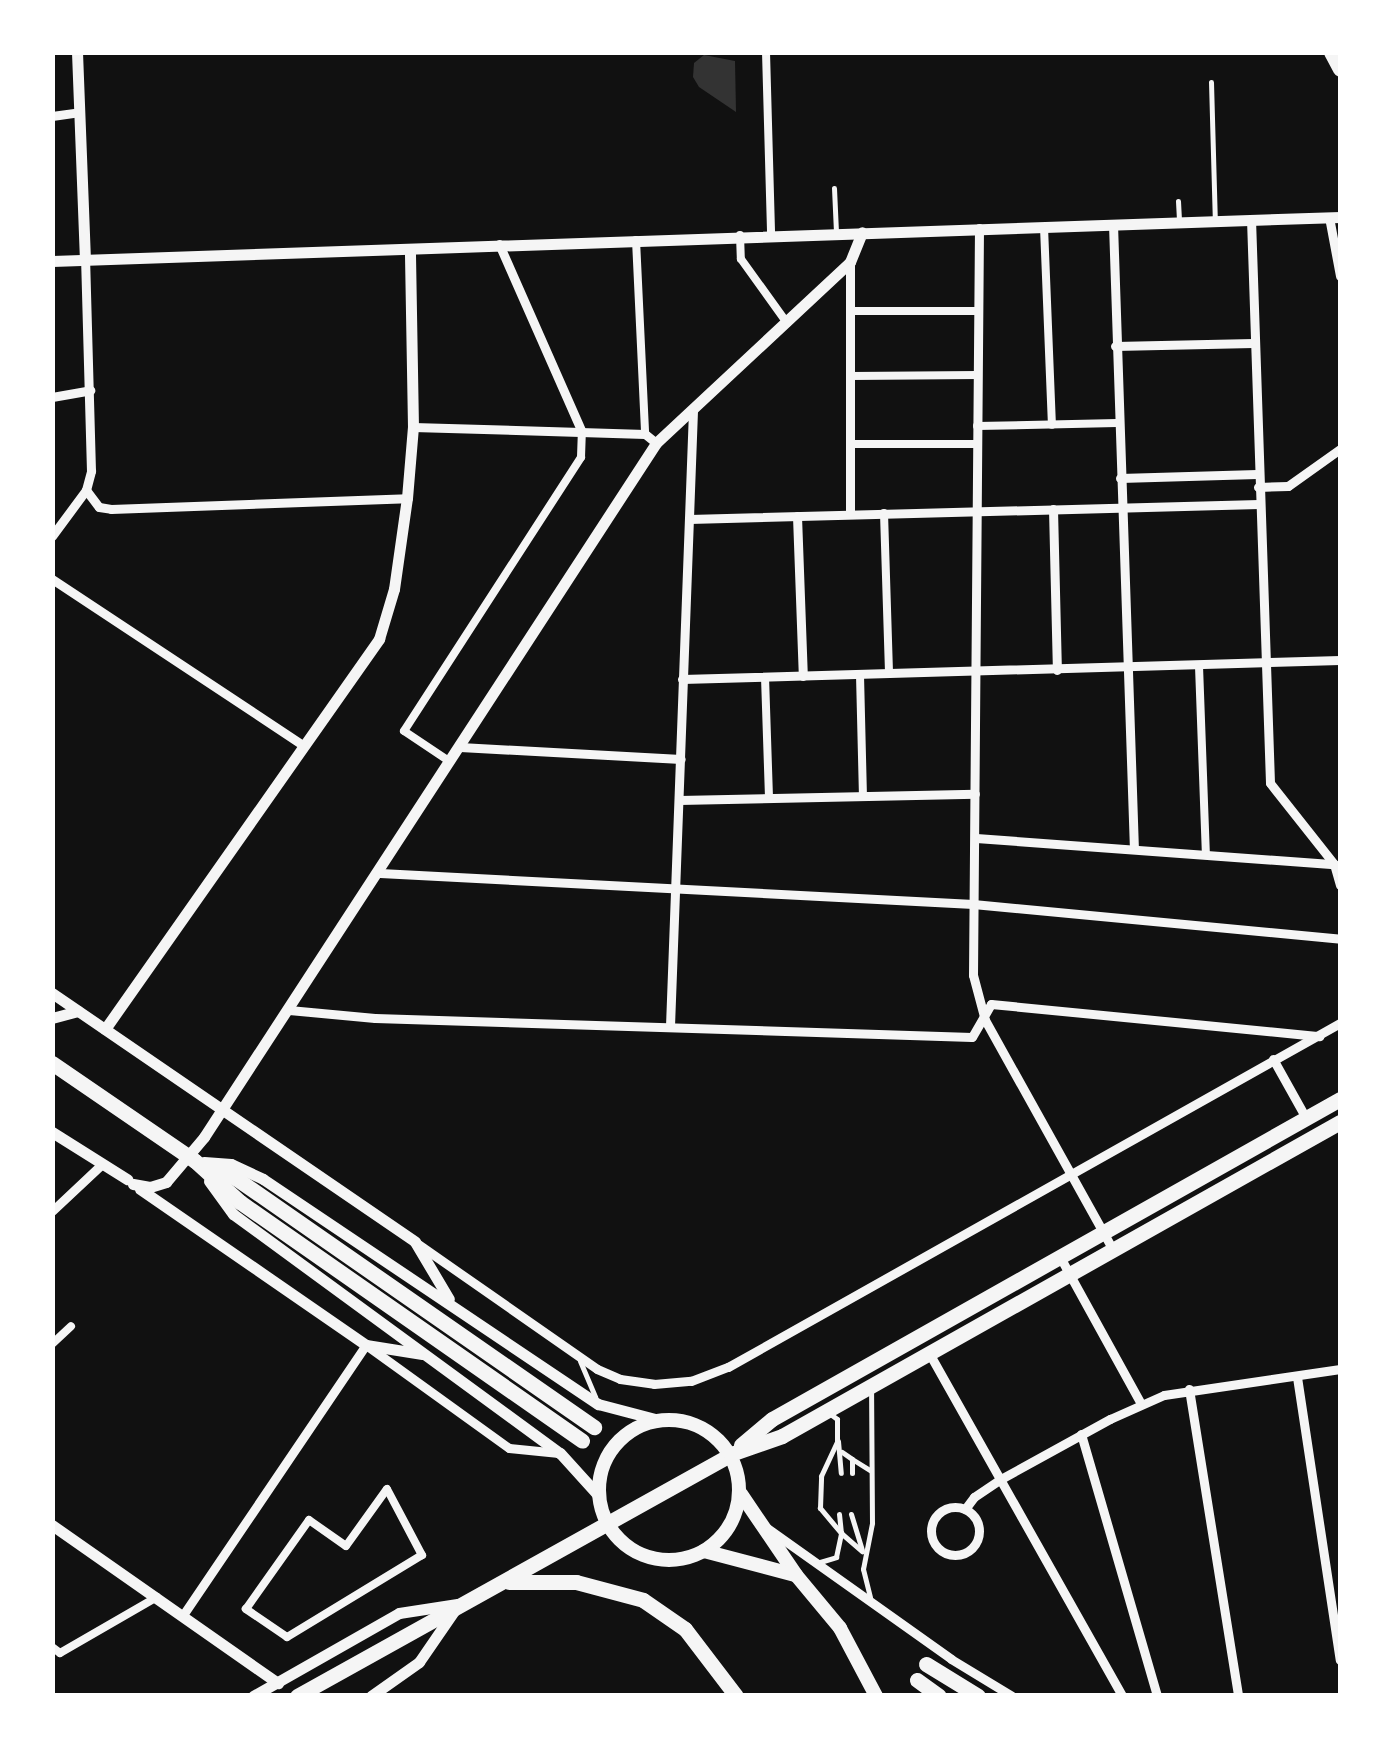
<!DOCTYPE html>
<style>
body{margin:0}
#map{position:relative;width:1393px;height:1748px;overflow:hidden;background:#111;font-family:"Space Grotesk",sans-serif}
div>[style]{position:absolute}
[style*='--x']{left:calc(var(--x)*1px);top:calc(var(--y)*1px);width:calc(var(--w)*1px);rotate:calc(var(--a)*1deg)}
.water>*{inset:0;background:#333}
.service>*{height:5px;margin:-2.5px;padding:0 2.5px;transform-origin:2.5px;border-radius:2.5px;background:#f5f5f5}
.pedestrian>*{height:8px;margin:-4px;padding:0 4px;transform-origin:4px;border-radius:4px;background:#f5f5f5}
.minor>*{height:9px;margin:-4.5px;padding:0 4.5px;transform-origin:4.5px;border-radius:4.5px;background:#f5f5f5}
.minor>.ring{margin:-4.5px;padding:0;box-sizing:content-box;background:none;border:9px solid #f5f5f5;border-radius:50%}
.tertiary>*{height:11px;margin:-5.5px;padding:0 5.5px;transform-origin:5.5px;border-radius:5.5px;background:#f5f5f5}
.secondary>*{height:14px;margin:-7px;padding:0 7px;transform-origin:7px;border-radius:7px;background:#f5f5f5}
.secondary>.ring{margin:-7px;padding:0;box-sizing:content-box;background:none;border:14px solid #f5f5f5;border-radius:50%}
.primary>*{height:15px;margin:-7.5px;padding:0 7.5px;transform-origin:7.5px;border-radius:7.5px;background:#f5f5f5}
span{translate:-50% -50%;white-space:nowrap;text-align:center;line-height:1.15;-webkit-text-stroke:9px #fff;paint-order:stroke}
.frame{position:absolute;inset:0;border:55px solid #fff;pointer-events:none}
</style>
<div id="map">
<div class="water">
<i style="clip-path:polygon(704px 55px,735px 61px,736px 112px,699px 87px,693px 77px,694px 63px)"></i>
</div>
<div class="service">
<i style="--x:1211;--y:82;--w:139;--a:88.4"></i>
<i style="--x:834;--y:188;--w:44;--a:87.4"></i>
<i style="--x:1178;--y:201;--w:18;--a:87"></i>
<i style="--x:580;--y:1361;--w:39;--a:67"></i>
<i style="--x:838;--y:1441;--w:32;--a:85"></i>
<i style="--x:842;--y:1452;--w:12;--a:35"></i>
<i style="--x:852;--y:1459;--w:14;--a:90"></i>
<i style="--x:852;--y:1459;--w:22;--a:32"></i>
<i style="--x:839;--y:1514;--w:19;--a:84"></i>
<i style="--x:841;--y:1533;--w:28;--a:41"></i>
<i style="--x:851;--y:1514;--w:37;--a:73"></i>
<i style="--x:820;--y:1562;--w:17;--a:-17"></i>
<i style="--x:836;--y:1557;--w:25;--a:-78"></i>
<i style="--x:841;--y:1533;--w:33;--a:-130"></i>
<i style="--x:820;--y:1508;--w:32;--a:-88"></i>
<i style="--x:821;--y:1476;--w:38;--a:-65"></i>
<i style="--x:837;--y:1441;--w:22;--a:-90"></i>
<i style="--x:837;--y:1419;--w:10;--a:-143"></i>
<i style="--x:870;--y:1597;--w:29;--a:-104"></i>
<i style="--x:863;--y:1569;--w:47;--a:-78.9"></i>
<i style="--x:872;--y:1523;--w:131;--a:-90.4"></i>
</div>
<div class="pedestrian">
<i style="--x:766;--y:52;--w:182;--a:88.4"></i>
<i style="--x:1044;--y:227;--w:198;--a:87.7"></i>
<i style="--x:740;--y:235;--w:24;--a:88"></i>
<i style="--x:741;--y:259;--w:79;--a:54.3"></i>
<i style="--x:636;--y:240;--w:194;--a:87.3"></i>
<i style="--x:851;--y:311;--w:127;--a:0"></i>
<i style="--x:851;--y:376;--w:127;--a:-0.5"></i>
<i style="--x:977;--y:426;--w:140;--a:-1.2"></i>
<i style="--x:850;--y:444;--w:127;--a:0"></i>
<i style="--x:884;--y:513;--w:161;--a:88.2"></i>
<i style="--x:1199;--y:666;--w:189;--a:87.9"></i>
<i style="--x:860;--y:675;--w:121;--a:88.6"></i>
<i style="--x:765;--y:677;--w:121;--a:88.1"></i>
<i style="--x:449;--y:761;--w:54;--a:-146.3"></i>
<i style="--x:404;--y:731;--w:326;--a:-57.1"></i>
<i style="--x:581;--y:457;--w:25;--a:-88"></i>
<i style="--x:52;--y:1344;--w:26;--a:-43"></i>
<i style="--x:387;--y:1489;--w:75;--a:62.1"></i>
<i style="--x:422;--y:1555;--w:158;--a:148.7"></i>
<i style="--x:287;--y:1637;--w:50;--a:-145.7"></i>
<i style="--x:246;--y:1609;--w:109;--a:-54.7"></i>
<i style="--x:309;--y:1520;--w:45;--a:35.1"></i>
<i style="--x:346;--y:1546;--w:70;--a:-54.3"></i>
<i style="--x:52;--y:1647;--w:10;--a:37"></i>
<i style="--x:60;--y:1653;--w:112;--a:-30"></i>
</div>
<div class="minor">
<i style="--x:52;--y:116;--w:28;--a:-8"></i>
<i style="--x:1329;--y:217;--w:60;--a:79.4"></i>
<i style="--x:1251;--y:219;--w:564;--a:88.07"></i>
<i style="--x:1270;--y:783;--w:103;--a:51.7"></i>
<i style="--x:1334;--y:864;--w:22;--a:74"></i>
<i style="--x:1113;--y:224;--w:625;--a:88.08"></i>
<i style="--x:979;--y:228;--w:747;--a:90.46"></i>
<i style="--x:973;--y:975;--w:47;--a:75.1"></i>
<i style="--x:985;--y:1020;--w:263;--a:60.9"></i>
<i style="--x:499;--y:244;--w:206;--a:66.2"></i>
<i style="--x:1115;--y:346;--w:138;--a:-1.2"></i>
<i style="--x:52;--y:397;--w:39;--a:-10"></i>
<i style="--x:413;--y:427;--w:232;--a:1.7"></i>
<i style="--x:645;--y:434;--w:14;--a:39"></i>
<i style="--x:1120;--y:478;--w:137;--a:-1.7"></i>
<i style="--x:1258;--y:487;--w:30;--a:-2"></i>
<i style="--x:1288;--y:486;--w:64;--a:-35.4"></i>
<i style="--x:86;--y:490;--w:21;--a:53"></i>
<i style="--x:99;--y:507;--w:12;--a:9"></i>
<i style="--x:111;--y:509;--w:296;--a:-2.1"></i>
<i style="--x:1053;--y:509;--w:161;--a:88.6"></i>
<i style="--x:850;--y:514;--w:252;--a:-90"></i>
<i style="--x:797;--y:516;--w:160;--a:87.9"></i>
<i style="--x:689;--y:519;--w:570;--a:-1.51"></i>
<i style="--x:52;--y:536;--w:57;--a:-53.5"></i>
<i style="--x:86;--y:490;--w:20;--a:-75"></i>
<i style="--x:91;--y:471;--w:214;--a:-91.6"></i>
<i style="--x:52;--y:579;--w:301;--a:33.5"></i>
<i style="--x:682;--y:679;--w:658;--a:-1.65"></i>
<i style="--x:460;--y:747;--w:221;--a:3.1"></i>
<i style="--x:679;--y:800;--w:296;--a:-1.2"></i>
<i style="--x:976;--y:838;--w:359;--a:4.2"></i>
<i style="--x:380;--y:873;--w:594;--a:2.99"></i>
<i style="--x:973;--y:904;--w:369;--a:5.4"></i>
<i style="--x:289;--y:1010;--w:86;--a:5.3"></i>
<i style="--x:375;--y:1018;--w:597;--a:1.82"></i>
<i style="--x:972;--y:1037;--w:38;--a:-60"></i>
<i style="--x:991;--y:1004;--w:330;--a:5.6"></i>
<i style="--x:670;--y:1026;--w:615;--a:-87.86"></i>
<i style="--x:1273;--y:1059;--w:68;--a:60.8"></i>
<i style="--x:52;--y:1211;--w:67;--a:-43.2"></i>
<i style="--x:418;--y:1244;--w:218;--a:34.9"></i>
<i style="--x:597;--y:1369;--w:25;--a:23"></i>
<i style="--x:620;--y:1379;--w:34;--a:8"></i>
<i style="--x:654;--y:1384;--w:37;--a:-5"></i>
<i style="--x:691;--y:1381;--w:40;--a:-21"></i>
<i style="--x:728;--y:1367;--w:702;--a:-29.34"></i>
<i style="--x:1060;--y:1257;--w:168;--a:61.1"></i>
<i style="--x:929;--y:1353;--w:394;--a:60.6"></i>
<i style="--x:1297;--y:1377;--w:286;--a:81.4"></i>
<i style="--x:1189;--y:1389;--w:311;--a:80.9"></i>
<i style="--x:1081;--y:1434;--w:273;--a:73.8"></i>
<i class="ring" style="left:931px;top:1507px;width:39px;height:39px"></i>
<i style="--x:965;--y:1509;--w:15;--a:-53"></i>
<i style="--x:974;--y:1497;--w:30;--a:-34"></i>
<i style="--x:999;--y:1480;--w:127;--a:-28.8"></i>
<i style="--x:1110;--y:1419;--w:59;--a:-24"></i>
<i style="--x:1164;--y:1395;--w:178;--a:-8.4"></i>
<i style="--x:767;--y:1528;--w:226;--a:35.4"></i>
<i style="--x:951;--y:1659;--w:71;--a:31.2"></i>
<i style="--x:183;--y:1615;--w:326;--a:-55.9"></i>
<i style="--x:366;--y:1345;--w:176;--a:35.8"></i>
<i style="--x:509;--y:1448;--w:50;--a:5.7"></i>
</div>
<div class="tertiary">
<i style="--x:77;--y:52;--w:205;--a:87.8"></i>
<i style="--x:52;--y:261;--w:1289;--a:-1.96"></i>
<i style="--x:52;--y:993;--w:440;--a:34.4"></i>
<i style="--x:415;--y:1242;--w:66;--a:59.2"></i>
<i style="--x:52;--y:1018;--w:27;--a:-15"></i>
<i style="--x:105;--y:1029;--w:477;--a:-54.9"></i>
<i style="--x:379;--y:639;--w:52;--a:-73.3"></i>
<i style="--x:394;--y:589;--w:92;--a:-81.9"></i>
<i style="--x:407;--y:498;--w:71;--a:-85.2"></i>
<i style="--x:413;--y:427;--w:178;--a:-91"></i>
<i style="--x:52;--y:1132;--w:89;--a:32.1"></i>
<i style="--x:204;--y:1162;--w:27;--a:4"></i>
<i style="--x:231;--y:1164;--w:35;--a:25"></i>
<i style="--x:263;--y:1179;--w:404;--a:33.9"></i>
<i style="--x:598;--y:1404;--w:63;--a:14.7"></i>
<i style="--x:209;--y:1181;--w:41;--a:54"></i>
<i style="--x:233;--y:1214;--w:405;--a:36.2"></i>
<i style="--x:560;--y:1453;--w:55;--a:47.9"></i>
<i style="--x:133;--y:1184;--w:17;--a:10"></i>
<i style="--x:150;--y:1187;--w:17;--a:-17"></i>
<i style="--x:166;--y:1182;--w:59;--a:-49.8"></i>
<i style="--x:204;--y:1137;--w:828;--a:-56.92"></i>
<i style="--x:656;--y:443;--w:265;--a:-43"></i>
<i style="--x:850;--y:262;--w:32;--a:-68"></i>
<i style="--x:140;--y:1189;--w:275;--a:34.6"></i>
<i style="--x:366;--y:1345;--w:57;--a:9.1"></i>
<i style="--x:52;--y:1525;--w:276;--a:35"></i>
<i style="--x:253;--y:1696;--w:168;--a:-29.6"></i>
<i style="--x:399;--y:1613;--w:59;--a:-8.8"></i>
<i style="--x:371;--y:1696;--w:59;--a:-35.3"></i>
<i style="--x:419;--y:1662;--w:62;--a:-55.5"></i>
</div>
<div class="secondary">
<i class="ring" style="left:599px;top:1420px;width:126px;height:126px"></i>
<i style="--x:741;--y:1494;--w:98;--a:55.8"></i>
<i style="--x:796;--y:1575;--w:69;--a:50.3"></i>
<i style="--x:840;--y:1628;--w:77;--a:62.1"></i>
<i style="--x:704;--y:1551;--w:94;--a:14.8"></i>
</div>
<div class="primary">
<i style="--x:1331;--y:52;--w:19;--a:62"></i>
<i style="--x:52;--y:1063;--w:173;--a:34.4"></i>
<i style="--x:195;--y:1161;--w:61;--a:42.3"></i>
<i style="--x:240;--y:1202;--w:417;--a:34.9"></i>
<i style="--x:208;--y:1167;--w:31;--a:22"></i>
<i style="--x:237;--y:1179;--w:435;--a:34.8"></i>
<i style="--x:741;--y:1445;--w:40;--a:-40"></i>
<i style="--x:772;--y:1419;--w:652;--a:-29.4"></i>
<i style="--x:509;--y:1582;--w:67;--a:0"></i>
<i style="--x:576;--y:1582;--w:69;--a:15"></i>
<i style="--x:643;--y:1600;--w:51;--a:34.6"></i>
<i style="--x:685;--y:1629;--w:84;--a:52.7"></i>
<i style="--x:926;--y:1664;--w:61;--a:31.6"></i>
<i style="--x:917;--y:1680;--w:27;--a:36"></i>
<i style="--x:297;--y:1696;--w:497;--a:-29.1"></i>
<i style="--x:731;--y:1454;--w:54;--a:-19.4"></i>
<i style="--x:782;--y:1436;--w:640;--a:-29.37"></i>
</div>
<div class="frame"></div>
</div>
